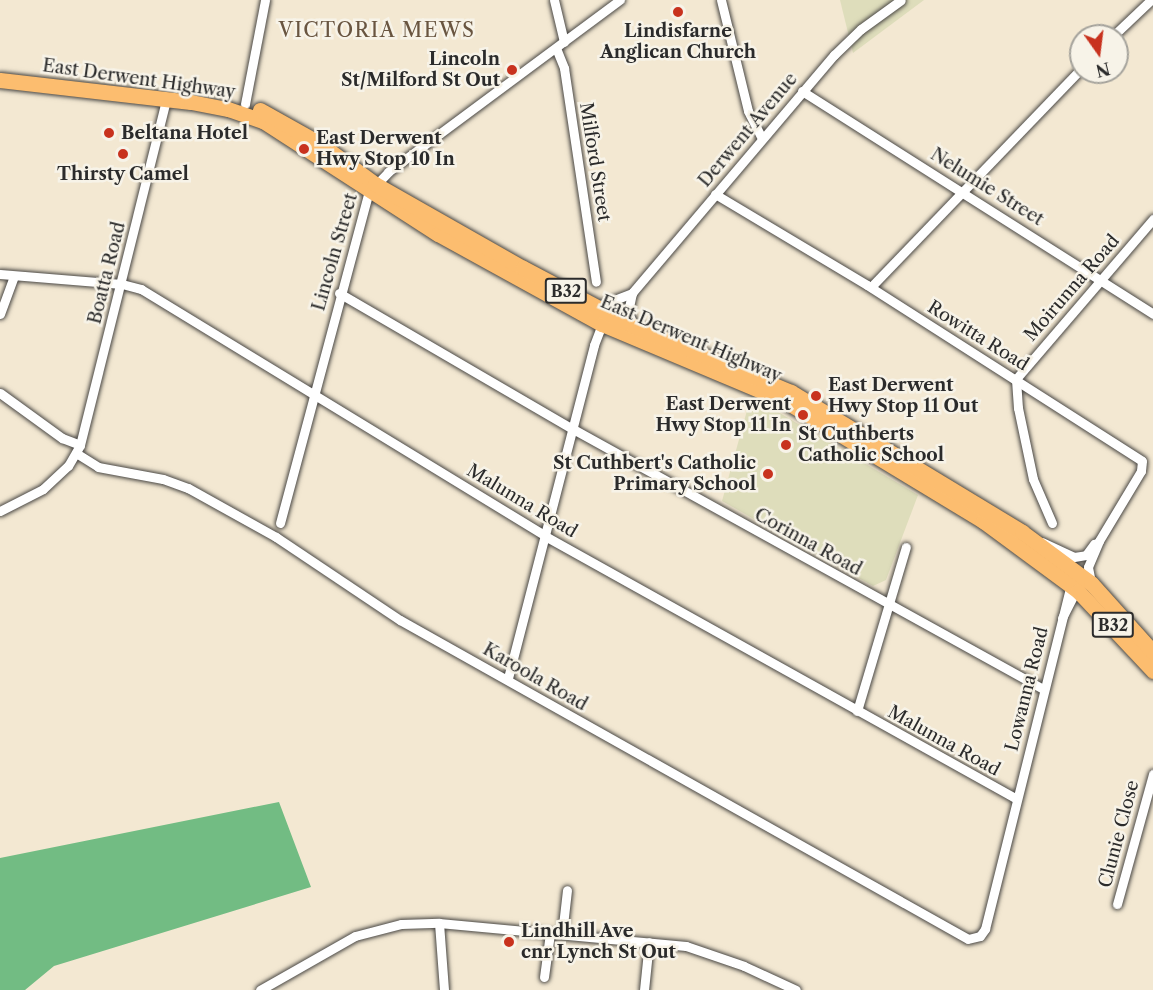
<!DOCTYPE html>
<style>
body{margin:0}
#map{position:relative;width:1153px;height:990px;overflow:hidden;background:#f3e8d2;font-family:"Libre Caslon Text",serif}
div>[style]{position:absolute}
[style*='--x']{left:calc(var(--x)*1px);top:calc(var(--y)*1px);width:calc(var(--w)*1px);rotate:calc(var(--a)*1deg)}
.built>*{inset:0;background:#deddbb}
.forest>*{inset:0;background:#72bc83}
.roads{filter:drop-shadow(0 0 2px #494744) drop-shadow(0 0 2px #494744)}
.street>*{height:9px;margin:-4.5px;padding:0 4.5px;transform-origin:4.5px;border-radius:4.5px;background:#fff}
.primary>*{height:15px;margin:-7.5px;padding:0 7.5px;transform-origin:7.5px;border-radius:7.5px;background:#fcbd6f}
.dots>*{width:16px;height:16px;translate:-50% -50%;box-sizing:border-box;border:3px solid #f7f3e8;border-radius:50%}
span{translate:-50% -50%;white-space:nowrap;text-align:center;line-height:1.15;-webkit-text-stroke:5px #f7f3e8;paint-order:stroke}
.shield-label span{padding:2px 4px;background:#f7f3e8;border:2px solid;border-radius:4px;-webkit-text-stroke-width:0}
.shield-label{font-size:16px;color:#2b2b2b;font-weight:700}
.poi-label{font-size:18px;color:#2b2b2b;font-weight:700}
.right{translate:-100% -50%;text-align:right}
.left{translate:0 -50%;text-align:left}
.street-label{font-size:18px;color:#2b2b2b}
.neighbourhood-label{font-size:20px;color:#695540;letter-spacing:1.5px}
.north{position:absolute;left:1069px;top:24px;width:60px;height:60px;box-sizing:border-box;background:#f7f3e8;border:2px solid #a5a39c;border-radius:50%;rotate:166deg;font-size:16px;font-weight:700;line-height:24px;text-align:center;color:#2b2b2b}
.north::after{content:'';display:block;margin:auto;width:21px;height:27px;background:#c8321e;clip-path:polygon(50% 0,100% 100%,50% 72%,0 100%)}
</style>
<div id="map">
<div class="built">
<i style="clip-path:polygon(840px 0,924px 0,853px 53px)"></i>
<i style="clip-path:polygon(751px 396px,918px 495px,886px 580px,873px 586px,722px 501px)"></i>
</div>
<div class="forest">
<i style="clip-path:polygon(279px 802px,311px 887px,54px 966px,25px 990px,0 990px,0 858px)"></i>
</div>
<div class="roads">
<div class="street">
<i style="--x:554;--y:0;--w:43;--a:76.6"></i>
<i style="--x:721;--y:0;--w:114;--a:76.3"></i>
<i style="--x:748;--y:111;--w:31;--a:63"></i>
<i style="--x:1113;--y:36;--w:52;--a:-43.5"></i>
<i style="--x:556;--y:48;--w:22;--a:68"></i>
<i style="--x:564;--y:68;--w:216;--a:81.5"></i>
<i style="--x:802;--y:91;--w:416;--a:32.4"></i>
<i style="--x:245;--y:104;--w:106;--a:-79.1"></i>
<i style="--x:715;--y:194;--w:177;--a:30.9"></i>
<i style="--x:867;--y:285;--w:326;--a:32.6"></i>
<i style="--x:1142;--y:461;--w:10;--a:96"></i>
<i style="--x:1141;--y:471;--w:82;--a:121"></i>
<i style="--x:1099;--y:541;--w:28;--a:113"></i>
<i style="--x:1088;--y:567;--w:16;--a:79"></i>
<i style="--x:0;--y:274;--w:122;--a:4.7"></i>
<i style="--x:122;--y:284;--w:20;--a:15"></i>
<i style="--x:141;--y:289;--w:474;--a:31.4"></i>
<i style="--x:545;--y:536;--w:540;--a:29.13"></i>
<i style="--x:871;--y:287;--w:303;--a:-46.1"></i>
<i style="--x:339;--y:293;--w:271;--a:30.2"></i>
<i style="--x:573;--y:429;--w:537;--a:28.95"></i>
<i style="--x:632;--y:293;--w:19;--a:102"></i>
<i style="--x:628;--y:312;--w:14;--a:69"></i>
<i style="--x:596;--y:307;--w:39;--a:-21"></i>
<i style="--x:632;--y:293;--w:312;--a:-49.7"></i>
<i style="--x:834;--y:55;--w:37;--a:-44"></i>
<i style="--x:861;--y:29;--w:49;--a:-35.9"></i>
<i style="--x:0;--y:314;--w:40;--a:-69.8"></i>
<i style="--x:0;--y:393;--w:77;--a:36"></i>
<i style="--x:62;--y:438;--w:19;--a:21"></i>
<i style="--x:76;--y:453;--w:26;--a:32"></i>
<i style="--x:98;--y:467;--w:66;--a:10.5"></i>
<i style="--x:163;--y:479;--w:27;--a:20"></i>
<i style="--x:188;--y:488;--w:101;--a:29.1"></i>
<i style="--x:276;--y:537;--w:149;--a:33.8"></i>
<i style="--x:400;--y:620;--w:651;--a:29.32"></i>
<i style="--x:968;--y:939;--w:12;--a:-14"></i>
<i style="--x:980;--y:936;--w:9;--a:-54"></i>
<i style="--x:985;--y:929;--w:357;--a:-76"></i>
<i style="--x:0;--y:511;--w:48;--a:-27.1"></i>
<i style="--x:43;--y:489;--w:34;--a:-43"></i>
<i style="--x:68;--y:466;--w:24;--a:-60"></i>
<i style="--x:80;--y:445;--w:357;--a:-76"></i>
<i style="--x:280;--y:523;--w:343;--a:-75"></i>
<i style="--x:369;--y:192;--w:28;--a:-46"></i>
<i style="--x:388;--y:172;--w:289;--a:-36.6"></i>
<i style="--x:1052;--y:523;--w:48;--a:-113.4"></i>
<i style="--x:1033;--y:479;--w:73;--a:-101.9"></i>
<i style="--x:1018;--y:408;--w:29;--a:-94"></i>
<i style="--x:1016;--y:379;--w:211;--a:-49.4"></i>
<i style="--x:1042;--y:542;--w:35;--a:25"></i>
<i style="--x:1074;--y:557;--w:12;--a:-9"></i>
<i style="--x:1086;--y:555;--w:14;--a:-54"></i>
<i style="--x:1062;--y:618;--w:36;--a:-63"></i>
<i style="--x:508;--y:678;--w:344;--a:-75.5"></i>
<i style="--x:594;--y:345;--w:22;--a:-69"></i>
<i style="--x:857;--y:711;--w:171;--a:-73.4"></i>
<i style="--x:1117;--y:904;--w:135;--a:-74.5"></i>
<i style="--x:439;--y:923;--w:67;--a:85.7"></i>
<i style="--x:562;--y:934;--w:44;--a:-83.5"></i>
<i style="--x:544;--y:977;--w:44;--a:-82.2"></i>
<i style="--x:260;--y:990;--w:109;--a:-29.6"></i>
<i style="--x:355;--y:936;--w:48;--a:-14.6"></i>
<i style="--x:401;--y:924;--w:38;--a:-2"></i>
<i style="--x:439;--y:923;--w:248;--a:5.3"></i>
<i style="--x:686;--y:946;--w:61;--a:19"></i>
<i style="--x:744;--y:966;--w:57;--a:24.8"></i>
<i style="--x:644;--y:990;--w:48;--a:-84.1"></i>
</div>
<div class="primary">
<i style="--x:0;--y:80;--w:192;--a:6.6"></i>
<i style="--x:191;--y:102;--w:38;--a:11"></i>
<i style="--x:228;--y:109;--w:37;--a:19"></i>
<i style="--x:263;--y:121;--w:208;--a:32.9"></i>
<i style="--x:438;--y:234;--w:187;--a:28.8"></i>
<i style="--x:602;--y:324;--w:199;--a:22.8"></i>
<i style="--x:785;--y:401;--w:232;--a:31.2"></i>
<i style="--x:983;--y:521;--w:118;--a:36.4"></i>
<i style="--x:1078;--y:591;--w:110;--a:46.8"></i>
<i style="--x:260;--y:110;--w:68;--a:29.2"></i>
<i style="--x:319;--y:143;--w:69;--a:36.2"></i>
<i style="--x:375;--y:184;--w:170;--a:29.6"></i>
<i style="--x:523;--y:268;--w:124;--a:27.8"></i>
<i style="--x:633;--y:326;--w:171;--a:22.7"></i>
<i style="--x:791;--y:392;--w:270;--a:31.2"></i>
<i style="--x:1022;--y:532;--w:86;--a:36.5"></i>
<i style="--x:1091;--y:583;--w:93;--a:48.1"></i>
</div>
</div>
<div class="dots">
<i style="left:678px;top:12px;background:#c8321e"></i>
<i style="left:512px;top:70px;background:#c8321e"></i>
<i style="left:109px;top:133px;background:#c8321e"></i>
<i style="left:304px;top:149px;background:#c8321e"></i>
<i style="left:123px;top:154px;background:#c8321e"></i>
<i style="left:816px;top:396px;background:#c8321e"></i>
<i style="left:803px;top:415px;background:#c8321e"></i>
<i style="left:786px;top:445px;background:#c8321e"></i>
<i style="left:768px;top:474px;background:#c8321e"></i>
<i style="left:509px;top:942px;background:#c8321e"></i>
</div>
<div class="shield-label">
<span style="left:566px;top:291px">B32</span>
<span style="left:1113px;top:625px">B32</span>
</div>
<div class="poi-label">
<span style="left:678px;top:42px">Lindisfarne<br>Anglican Church</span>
<span class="right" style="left:500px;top:70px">Lincoln<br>St/Milford St Out</span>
<span class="left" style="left:121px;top:133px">Beltana Hotel</span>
<span class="left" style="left:316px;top:149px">East Derwent<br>Hwy Stop 10 In</span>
<span style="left:123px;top:174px">Thirsty Camel</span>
<span class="left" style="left:828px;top:396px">East Derwent<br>Hwy Stop 11 Out</span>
<span class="right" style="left:791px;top:415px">East Derwent<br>Hwy Stop 11 In</span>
<span class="left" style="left:798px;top:445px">St Cuthberts<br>Catholic School</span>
<span class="right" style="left:756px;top:474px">St Cuthbert's Catholic<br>Primary School</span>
<span class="left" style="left:521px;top:942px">Lindhill Ave<br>cnr Lynch St Out</span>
</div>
<div class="street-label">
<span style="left:139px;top:79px;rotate:8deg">East Derwent Highway</span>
<span style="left:748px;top:130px;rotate:-50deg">Derwent Avenue</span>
<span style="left:595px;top:162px;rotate:81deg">Milford Street</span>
<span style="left:987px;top:187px;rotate:32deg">Nelumie Street</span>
<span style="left:335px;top:252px;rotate:-74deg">Lincoln Street</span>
<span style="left:107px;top:273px;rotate:-76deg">Boatta Road</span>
<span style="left:1072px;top:288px;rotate:-49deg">Moirunna Road</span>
<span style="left:978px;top:336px;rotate:32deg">Rowitta Road</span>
<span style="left:691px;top:339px;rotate:23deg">East Derwent Highway</span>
<span style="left:522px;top:501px;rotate:31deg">Malunna Road</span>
<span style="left:808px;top:542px;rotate:29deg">Corinna Road</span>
<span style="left:535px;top:677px;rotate:30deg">Karoola Road</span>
<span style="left:1027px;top:689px;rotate:-76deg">Lowanna Road</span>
<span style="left:944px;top:741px;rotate:29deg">Malunna Road</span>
<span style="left:1119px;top:834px;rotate:-75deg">Clunie Close</span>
</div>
<div class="neighbourhood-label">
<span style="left:377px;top:30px">VICTORIA MEWS</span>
</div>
<div class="north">N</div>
</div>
